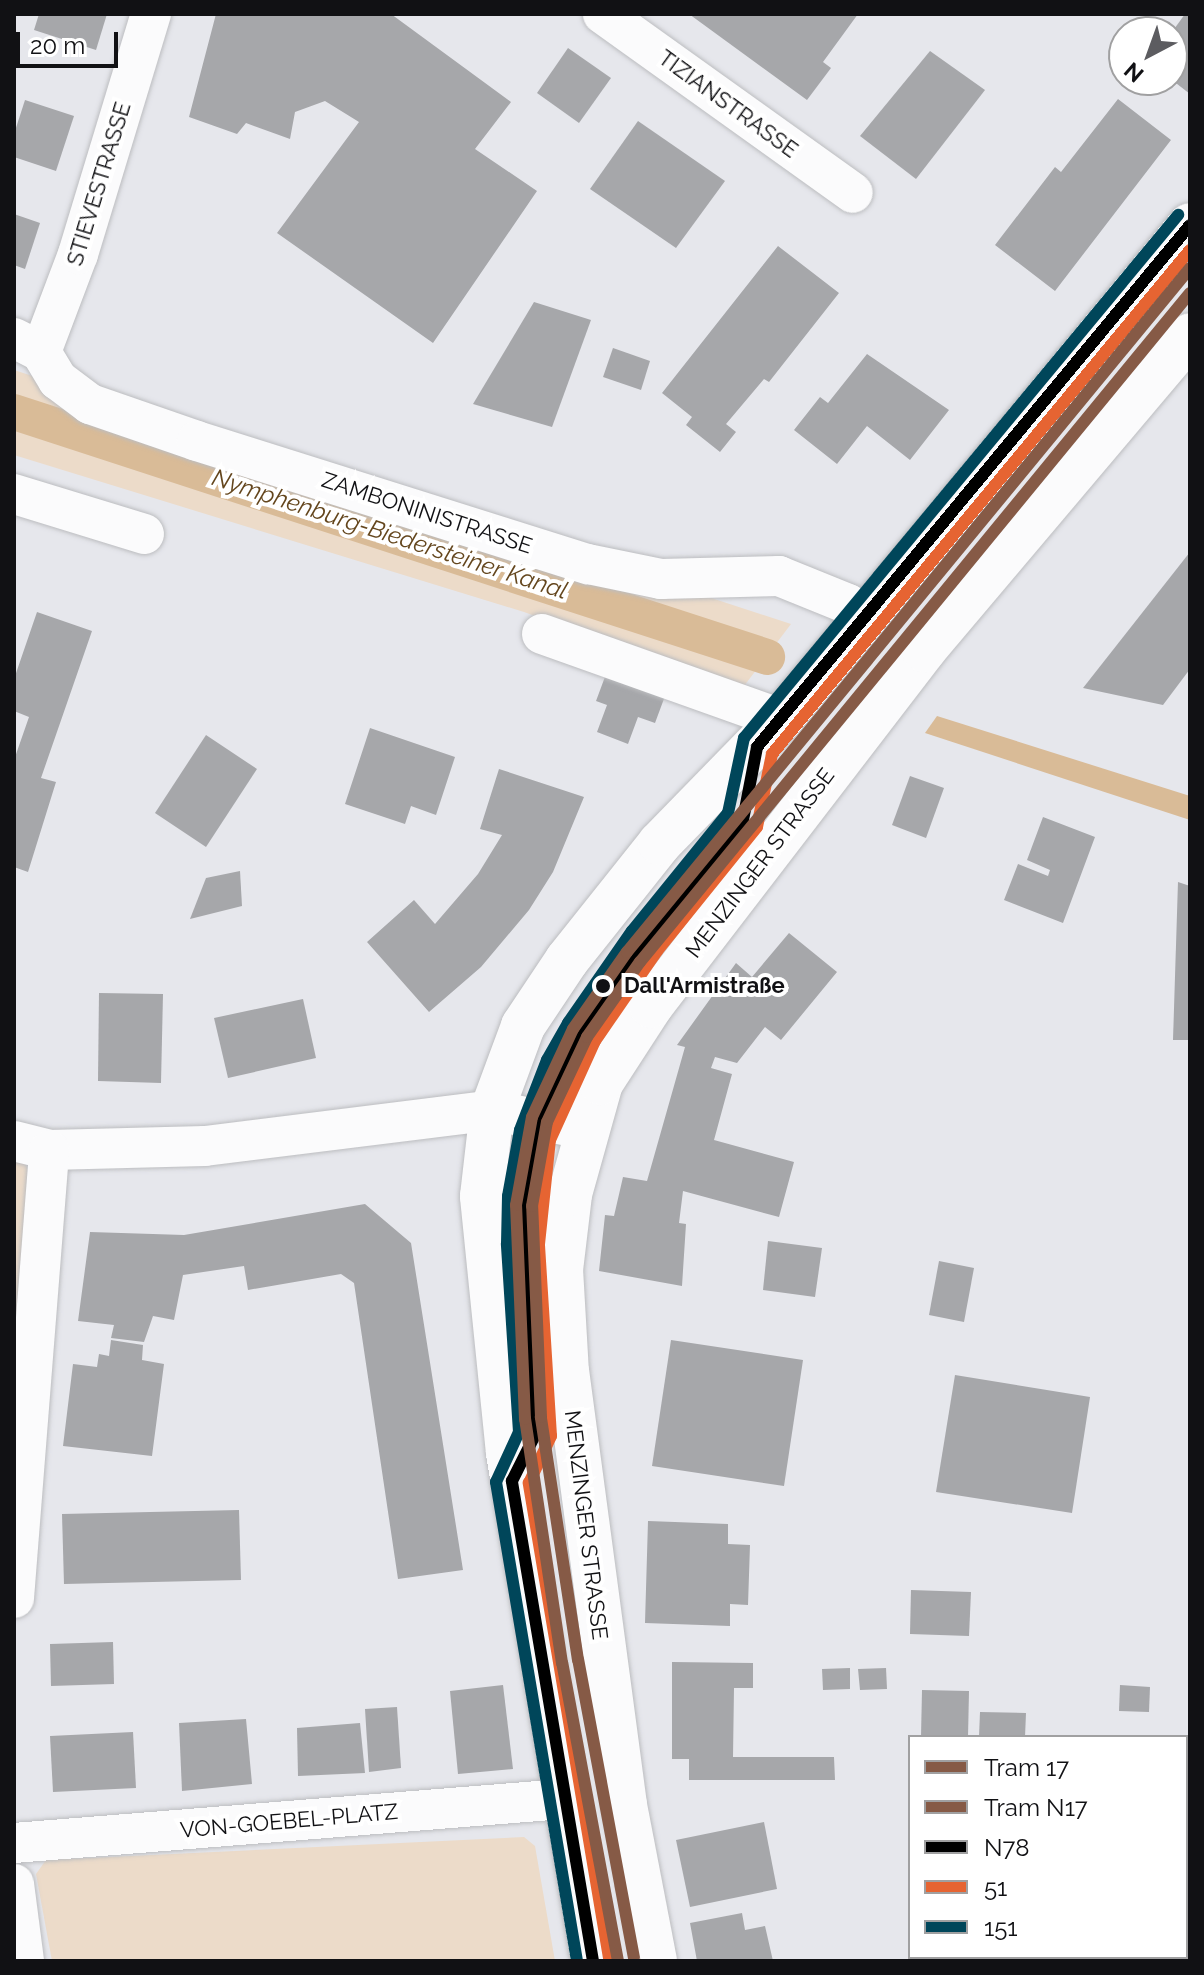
<!DOCTYPE html>
<meta charset="utf-8">
<style>
body{margin:0}
#map{position:relative;width:1204px;height:1975px;overflow:hidden;background:#e6e7ec;font-family:Raleway,sans-serif}
div>[style]{position:absolute}
[style*='--x']{left:calc(var(--x)*1px);top:calc(var(--y)*1px);width:calc(var(--w)*1px);rotate:calc(var(--a)*1deg)}
.green>*{inset:0;background:#ecdbc9}
.water>*{inset:0;background:#d9bb97}
.canal>*{height:36px;margin:-18px;padding:0 18px;transform-origin:18px;border-radius:18px;background:#d9bb97}
.building>*{inset:0;background:#a6a7aa}
.roads{filter:drop-shadow(0 0 2px #bcbdc0) drop-shadow(0 0 2px #bcbdc0)}
.minor>*{height:40px;margin:-20px;padding:0 20px;transform-origin:20px;border-radius:20px;background:#fbfbfc}
.primary>*{height:44px;margin:-22px;padding:0 22px;transform-origin:22px;border-radius:22px;background:#fbfbfc}
.bus-1>*{height:12px;margin:-6px;padding:0 6px;transform-origin:6px;border-radius:6px;background:#000}
.bus-2>*{height:12px;margin:-6px;padding:0 6px;transform-origin:6px;border-radius:6px;background:#e66432}
.bus-3>*{height:12px;margin:-6px;padding:0 6px;transform-origin:6px;border-radius:6px;background:#00465a}
.tram-1>*{height:12px;margin:-6px;padding:0 6px;transform-origin:6px;border-radius:6px;background:#865a46}
.tram-2>*{height:12px;margin:-6px;padding:0 6px;transform-origin:6px;border-radius:6px;background:#865a46}
.dots>*{width:22px;height:22px;translate:-50% -50%;box-sizing:border-box;border:4px solid #fff;border-radius:50%}
span{translate:-50% -50%;white-space:nowrap;text-align:center;line-height:1.15;-webkit-text-stroke:8px #fff;paint-order:stroke}
.street-label{font-size:22px;color:#111114}
.stop-label{font-size:22px;color:#111114;font-weight:700}
.left{translate:0 -50%;text-align:left}
.water-label{font-size:24px;color:#64461d;font-style:italic}
.frame{position:absolute;inset:0;border:16px solid #111114;pointer-events:none}
.legend{position:absolute;left:908px;top:1735px;width:280px;height:224px;box-sizing:border-box;background:#fff;border:2px solid #a0a0a1;margin:0;padding:10px 14px;list-style:none;font-size:24px;color:#111114}
.legend li{display:flex;align-items:center;gap:16px;height:40px}
.legend b{width:40px;border:2px solid #a0a0a1}
.north{position:absolute;left:1108px;top:16px;width:80px;height:80px;box-sizing:border-box;background:#fff;border:2px solid #a0a0a1;border-radius:50%;rotate:221deg;font-size:22px;font-weight:700;line-height:32px;text-align:center;color:#111114}
.north::after{content:'';display:block;margin:auto;width:28px;height:36px;background:#5c5c60;clip-path:polygon(50% 0,100% 100%,50% 72%,0 100%)}
.scale{position:absolute;left:16px;top:32px;width:102px;height:36px;box-sizing:border-box;border:4px solid #111114;border-top:0;padding-left:10px;font-size:24px;line-height:28px;white-space:nowrap;color:#111114;-webkit-text-stroke:6px #fff;paint-order:stroke}
</style>
<div id="map">
<div class="green">
<i style="clip-path:polygon(14px 370px,791px 624px,741px 690px,524px 612px,14px 455px)"></i>
<i style="clip-path:polygon(14px 1160px,24px 1162px,35px 1182px,14px 1431px)"></i>
<i style="clip-path:polygon(524px 1837px,535px 1846px,555px 1961px,52px 1961px,36px 1874px,46px 1860px)"></i>
</div>
<div class="water">
<i style="clip-path:polygon(937px 716px,1190px 796px,1190px 820px,925px 733px)"></i>
</div>
<div class="canal">
<i style="--x:14;--y:412;--w:792;--a:18.02"></i>
</div>
<div class="building">
<i style="clip-path:polygon(39px 14px,107px 14px,96px 50px,34px 30px)"></i>
<i style="clip-path:polygon(216px 14px,391px 14px,511px 102px,475px 149px,537px 191px,433px 343px,277px 233px,359px 122px,325px 101px,295px 112px,290px 139px,246px 123px,237px 134px,189px 117px)"></i>
<i style="clip-path:polygon(689px 14px,858px 14px,823px 62px,831px 68px,807px 100px)"></i>
<i style="clip-path:polygon(1185px 14px,1190px 14px,1190px 94px,1172px 80px,1172px 32px)"></i>
<i style="clip-path:polygon(568px 48px,611px 78px,579px 123px,537px 93px)"></i>
<i style="clip-path:polygon(930px 51px,985px 90px,916px 179px,860px 136px)"></i>
<i style="clip-path:polygon(1118px 99px,1171px 140px,1055px 291px,995px 245px,1055px 167px,1061px 172px)"></i>
<i style="clip-path:polygon(25px 100px,74px 116px,56px 171px,14px 157px,14px 134px)"></i>
<i style="clip-path:polygon(638px 121px,725px 181px,676px 248px,590px 189px)"></i>
<i style="clip-path:polygon(14px 214px,40px 223px,25px 269px,14px 265px)"></i>
<i style="clip-path:polygon(778px 246px,839px 293px,769px 382px,764px 379px,726px 424px,736px 432px,720px 452px,686px 425px,692px 417px,662px 393px)"></i>
<i style="clip-path:polygon(534px 302px,591px 320px,552px 427px,473px 404px)"></i>
<i style="clip-path:polygon(613px 348px,650px 361px,641px 390px,603px 377px)"></i>
<i style="clip-path:polygon(867px 354px,949px 410px,910px 460px,867px 426px,837px 464px,794px 430px,820px 397px,828px 403px)"></i>
<i style="clip-path:polygon(1190px 552px,1190px 669px,1163px 705px,1083px 688px)"></i>
<i style="clip-path:polygon(37px 612px,92px 631px,41px 778px,56px 782px,28px 872px,14px 867px,14px 760px,29px 717px,14px 711px,14px 679px)"></i>
<i style="clip-path:polygon(609px 666px,668px 688px,655px 723px,638px 717px,628px 744px,597px 732px,607px 705px,596px 701px)"></i>
<i style="clip-path:polygon(370px 728px,455px 757px,436px 815px,411px 806px,405px 824px,345px 804px)"></i>
<i style="clip-path:polygon(206px 735px,257px 769px,206px 847px,155px 813px)"></i>
<i style="clip-path:polygon(499px 769px,584px 797px,553px 872px,529px 910px,481px 967px,429px 1012px,367px 942px,414px 900px,435px 924px,478px 874px,502px 835px,480px 829px)"></i>
<i style="clip-path:polygon(910px 776px,944px 788px,926px 838px,892px 825px)"></i>
<i style="clip-path:polygon(1043px 817px,1095px 837px,1063px 923px,1004px 900px,1018px 864px,1048px 876px,1050px 870px,1027px 860px)"></i>
<i style="clip-path:polygon(240px 871px,242px 906px,190px 919px,206px 878px)"></i>
<i style="clip-path:polygon(1178px 882px,1190px 886px,1190px 1040px,1173px 1040px)"></i>
<i style="clip-path:polygon(789px 933px,837px 972px,781px 1040px,765px 1027px,737px 1063px,715px 1057px,711px 1068px,732px 1074px,714px 1140px,794px 1162px,779px 1217px,683px 1191px,679px 1223px,686px 1224px,682px 1286px,599px 1271px,605px 1215px,614px 1216px,623px 1177px,647px 1181px,685px 1047px,677px 1045px,736px 963px,752px 977px)"></i>
<i style="clip-path:polygon(99px 993px,163px 994px,161px 1083px,98px 1081px)"></i>
<i style="clip-path:polygon(303px 999px,316px 1058px,228px 1078px,214px 1018px)"></i>
<i style="clip-path:polygon(365px 1204px,411px 1243px,463px 1570px,398px 1579px,354px 1283px,341px 1274px,248px 1290px,244px 1266px,183px 1275px,174px 1320px,153px 1316px,144px 1342px,111px 1338px,114px 1325px,78px 1321px,90px 1232px,184px 1235px)"></i>
<i style="clip-path:polygon(768px 1241px,822px 1248px,815px 1297px,763px 1290px)"></i>
<i style="clip-path:polygon(939px 1261px,974px 1268px,964px 1322px,929px 1315px)"></i>
<i style="clip-path:polygon(111px 1340px,143px 1345px,142px 1360px,164px 1364px,152px 1456px,63px 1446px,73px 1364px,97px 1367px,99px 1354px,109px 1356px)"></i>
<i style="clip-path:polygon(671px 1340px,803px 1360px,784px 1486px,652px 1466px)"></i>
<i style="clip-path:polygon(955px 1375px,1090px 1397px,1072px 1513px,936px 1492px)"></i>
<i style="clip-path:polygon(239px 1510px,241px 1580px,64px 1584px,62px 1514px)"></i>
<i style="clip-path:polygon(648px 1521px,728px 1524px,728px 1544px,750px 1545px,748px 1605px,730px 1604px,730px 1626px,645px 1623px)"></i>
<i style="clip-path:polygon(911px 1590px,971px 1592px,969px 1636px,910px 1634px)"></i>
<i style="clip-path:polygon(113px 1642px,114px 1684px,51px 1686px,50px 1644px)"></i>
<i style="clip-path:polygon(672px 1662px,753px 1663px,753px 1688px,734px 1688px,733px 1757px,834px 1757px,835px 1780px,689px 1780px,689px 1759px,672px 1759px)"></i>
<i style="clip-path:polygon(850px 1668px,850px 1689px,823px 1690px,822px 1669px)"></i>
<i style="clip-path:polygon(886px 1668px,887px 1689px,860px 1690px,858px 1669px)"></i>
<i style="clip-path:polygon(503px 1685px,513px 1769px,458px 1774px,450px 1691px)"></i>
<i style="clip-path:polygon(1120px 1685px,1150px 1687px,1149px 1712px,1119px 1711px)"></i>
<i style="clip-path:polygon(922px 1690px,969px 1691px,968px 1737px,921px 1737px)"></i>
<i style="clip-path:polygon(397px 1707px,401px 1768px,369px 1772px,365px 1709px)"></i>
<i style="clip-path:polygon(980px 1712px,1026px 1713px,1025px 1737px,979px 1737px)"></i>
<i style="clip-path:polygon(246px 1719px,252px 1784px,182px 1791px,179px 1723px)"></i>
<i style="clip-path:polygon(360px 1723px,365px 1773px,298px 1776px,297px 1728px)"></i>
<i style="clip-path:polygon(133px 1732px,136px 1788px,53px 1792px,50px 1736px)"></i>
<i style="clip-path:polygon(764px 1822px,777px 1889px,690px 1907px,676px 1840px)"></i>
<i style="clip-path:polygon(1190px 1831px,1190px 1875px,1186px 1876px,1186px 1832px)"></i>
<i style="clip-path:polygon(742px 1913px,745px 1930px,765px 1926px,773px 1961px,697px 1961px,690px 1923px)"></i>
<i style="clip-path:polygon(936px 1957px,1019px 1957px,1020px 1961px,937px 1961px)"></i>
</div>
<div class="roads">
<div class="minor">
<i style="--x:603;--y:14;--w:307;--a:35.6"></i>
<i style="--x:14;--y:338;--w:30;--a:27"></i>
<i style="--x:41;--y:352;--w:33;--a:59"></i>
<i style="--x:58;--y:380;--w:40;--a:37"></i>
<i style="--x:90;--y:404;--w:113;--a:19.1"></i>
<i style="--x:197;--y:441;--w:410;--a:17.5"></i>
<i style="--x:588;--y:564;--w:75;--a:11.6"></i>
<i style="--x:661;--y:579;--w:118;--a:-1.5"></i>
<i style="--x:779;--y:576;--w:74;--a:22.1"></i>
<i style="--x:848;--y:604;--w:21;--a:37"></i>
<i style="--x:41;--y:352;--w:105;--a:-69.3"></i>
<i style="--x:78;--y:254;--w:251;--a:-73.1"></i>
<i style="--x:14;--y:494;--w:136;--a:17.1"></i>
<i style="--x:542;--y:634;--w:254;--a:19.6"></i>
<i style="--x:14;--y:1141;--w:36;--a:14"></i>
<i style="--x:49;--y:1150;--w:156;--a:-1.5"></i>
<i style="--x:205;--y:1146;--w:289;--a:-7.1"></i>
<i style="--x:492;--y:1110;--w:97;--a:11.9"></i>
<i style="--x:14;--y:1598;--w:449;--a:-85.5"></i>
<i style="--x:14;--y:1843;--w:551;--a:-4.58"></i>
<i style="--x:14;--y:1884;--w:78;--a:82.6"></i>
<i style="--x:1165;--y:1961;--w:4;--a:-76"></i>
</div>
<div class="primary">
<i style="--x:593;--y:1961;--w:515;--a:-99.5"></i>
<i style="--x:508;--y:1453;--w:258;--a:-95.8"></i>
<i style="--x:482;--y:1196;--w:87;--a:-83.4"></i>
<i style="--x:492;--y:1110;--w:90;--a:-69.7"></i>
<i style="--x:523;--y:1026;--w:79;--a:-56.3"></i>
<i style="--x:567;--y:960;--w:149;--a:-51.5"></i>
<i style="--x:660;--y:843;--w:173;--a:-45.7"></i>
<i style="--x:781;--y:719;--w:641;--a:-50.38"></i>
<i style="--x:655;--y:1961;--w:159;--a:-100.9"></i>
<i style="--x:625;--y:1805;--w:436;--a:-97.6"></i>
<i style="--x:567;--y:1373;--w:103;--a:-93.3"></i>
<i style="--x:561;--y:1270;--w:77;--a:-83.2"></i>
<i style="--x:570;--y:1194;--w:115;--a:-74.4"></i>
<i style="--x:601;--y:1083;--w:92;--a:-57"></i>
<i style="--x:651;--y:1006;--w:449;--a:-52.5"></i>
<i style="--x:924;--y:650;--w:412;--a:-49.8"></i>
</div>
</div>
<div class="bus-1">
<i style="--x:593;--y:1961;--w:487;--a:-99.6"></i>
<i style="--x:512;--y:1481;--w:51;--a:-63.4"></i>
<i style="--x:535;--y:1435;--w:191;--a:-93.6"></i>
<i style="--x:523;--y:1244;--w:46;--a:-88.8"></i>
<i style="--x:524;--y:1198;--w:63;--a:-79.9"></i>
<i style="--x:535;--y:1136;--w:74;--a:-69.4"></i>
<i style="--x:561;--y:1067;--w:40;--a:-60.3"></i>
<i style="--x:581;--y:1032;--w:111;--a:-55.3"></i>
<i style="--x:644;--y:941;--w:156;--a:-50.7"></i>
<i style="--x:743;--y:820;--w:74;--a:-79.1"></i>
<i style="--x:757;--y:747;--w:678;--a:-50.32"></i>
</div>
<div class="bus-2">
<i style="--x:609;--y:1958;--w:482;--a:-99.6"></i>
<i style="--x:529;--y:1483;--w:52;--a:-64.9"></i>
<i style="--x:551;--y:1436;--w:192;--a:-93.6"></i>
<i style="--x:539;--y:1244;--w:105;--a:-84"></i>
<i style="--x:550;--y:1140;--w:109;--a:-65.6"></i>
<i style="--x:595;--y:1041;--w:109;--a:-55.4"></i>
<i style="--x:657;--y:951;--w:159;--a:-51.1"></i>
<i style="--x:757;--y:827;--w:75;--a:-78.4"></i>
<i style="--x:772;--y:754;--w:655;--a:-50.33"></i>
</div>
<div class="bus-3">
<i style="--x:577;--y:1961;--w:486;--a:-99.6"></i>
<i style="--x:496;--y:1482;--w:55;--a:-65.3"></i>
<i style="--x:519;--y:1432;--w:188;--a:-93.7"></i>
<i style="--x:507;--y:1244;--w:48;--a:-88.8"></i>
<i style="--x:508;--y:1196;--w:67;--a:-79.7"></i>
<i style="--x:520;--y:1130;--w:75;--a:-68.9"></i>
<i style="--x:547;--y:1060;--w:43;--a:-60.4"></i>
<i style="--x:568;--y:1023;--w:112;--a:-55.2"></i>
<i style="--x:632;--y:931;--w:152;--a:-50.9"></i>
<i style="--x:728;--y:813;--w:77;--a:-78"></i>
<i style="--x:744;--y:738;--w:680;--a:-50.31"></i>
</div>
<div class="tram-1">
<i style="--x:618;--y:1961;--w:303;--a:-100.6"></i>
<i style="--x:562;--y:1663;--w:247;--a:-98.6"></i>
<i style="--x:525;--y:1419;--w:214;--a:-92.4"></i>
<i style="--x:516;--y:1205;--w:89;--a:-79.7"></i>
<i style="--x:532;--y:1117;--w:97;--a:-65"></i>
<i style="--x:573;--y:1029;--w:94;--a:-55"></i>
<i style="--x:627;--y:952;--w:886;--a:-50.54"></i>
</div>
<div class="tram-2">
<i style="--x:634;--y:1958;--w:303;--a:-100.6"></i>
<i style="--x:578;--y:1660;--w:246;--a:-98.7"></i>
<i style="--x:541;--y:1417;--w:211;--a:-92.4"></i>
<i style="--x:532;--y:1206;--w:85;--a:-79.9"></i>
<i style="--x:547;--y:1122;--w:94;--a:-64.8"></i>
<i style="--x:587;--y:1037;--w:92;--a:-54.8"></i>
<i style="--x:640;--y:962;--w:866;--a:-50.58"></i>
</div>
<div class="dots">
<i style="left:603px;top:986px;background:#111114"></i>
</div>
<div class="street-label">
<span style="left:728px;top:104px;rotate:36deg">TIZIANSTRASSE</span>
<span style="left:99px;top:184px;rotate:-73deg">STIEVESTRASSE</span>
<span style="left:427px;top:513px;rotate:18deg">ZAMBONINISTRASSE</span>
<span style="left:760px;top:863px;rotate:-53deg">MENZINGER STRASSE</span>
<span style="left:586px;top:1525px;rotate:83deg">MENZINGER STRASSE</span>
<span style="left:289px;top:1821px;rotate:-5deg">VON-GOEBEL-PLATZ</span>
</div>
<div class="stop-label">
<span class="left" style="left:624px;top:986px">Dall'Armistraße</span>
</div>
<div class="water-label">
<span style="left:390px;top:534px;rotate:18deg">Nymphenburg-Biedersteiner Kanal</span>
</div>
<div class="frame"></div>
<ul class="legend">
<li><b style="height:10px;background:#865a46"></b>Tram 17</li>
<li><b style="height:10px;background:#865a46"></b>Tram N17</li>
<li><b style="height:10px;background:#000"></b>N78</li>
<li><b style="height:10px;background:#e66432"></b>51</li>
<li><b style="height:10px;background:#00465a"></b>151</li>
</ul>
<div class="north">N</div>
<div class="scale">20 m</div>
</div>
